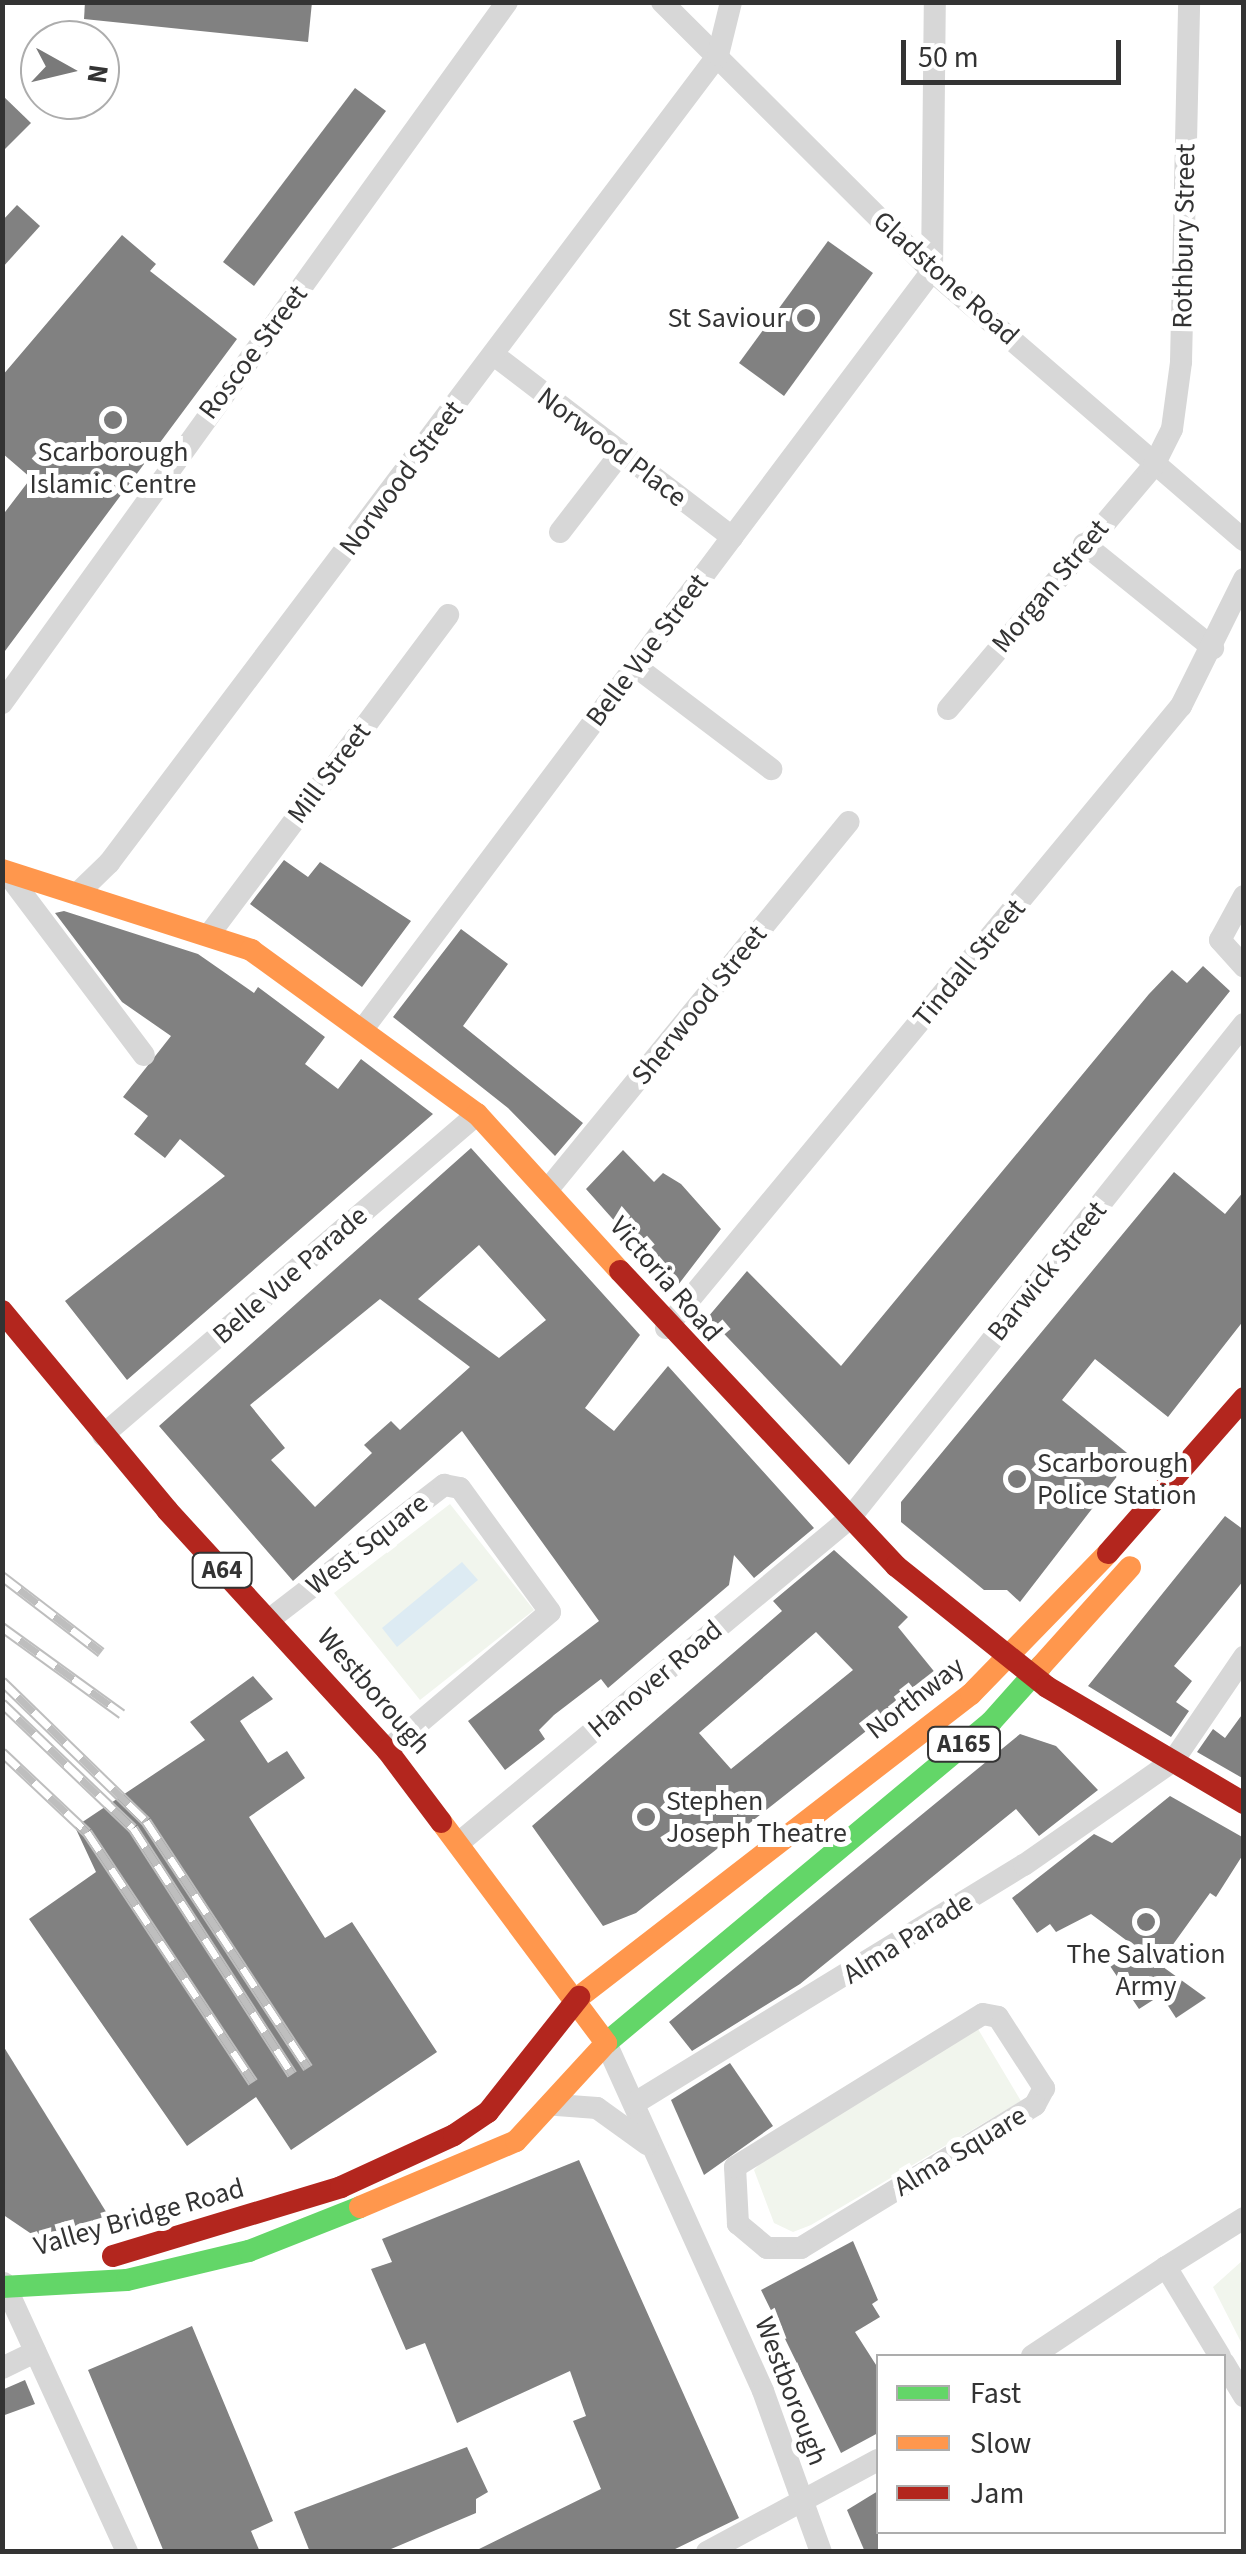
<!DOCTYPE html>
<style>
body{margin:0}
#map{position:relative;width:1246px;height:2554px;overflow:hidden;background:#fff;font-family:"Source Sans 3",sans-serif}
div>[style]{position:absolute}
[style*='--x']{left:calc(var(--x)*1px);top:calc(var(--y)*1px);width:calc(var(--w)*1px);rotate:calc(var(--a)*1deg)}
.green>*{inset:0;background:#f1f5ed}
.water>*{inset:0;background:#ddebf3}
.building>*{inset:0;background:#818181}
.street>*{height:22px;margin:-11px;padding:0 11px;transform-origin:11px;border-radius:11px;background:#d7d7d7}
.fast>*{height:22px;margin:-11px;padding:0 11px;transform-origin:11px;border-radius:11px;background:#63d668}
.slow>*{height:22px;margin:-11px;padding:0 11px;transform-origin:11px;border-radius:11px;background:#ff974d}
.jam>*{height:22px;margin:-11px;padding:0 11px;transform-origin:11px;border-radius:11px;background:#b3261e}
.rail>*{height:11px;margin-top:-5.5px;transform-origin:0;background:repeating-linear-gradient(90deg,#fff 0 22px,#bebebe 0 44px);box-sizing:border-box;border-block:2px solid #bebebe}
.dots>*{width:28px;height:28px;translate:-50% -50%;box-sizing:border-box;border:5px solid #fff;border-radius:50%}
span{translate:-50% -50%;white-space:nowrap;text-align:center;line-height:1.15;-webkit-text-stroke:10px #fff;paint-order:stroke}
.shield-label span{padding:2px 8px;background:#fff;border:2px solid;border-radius:8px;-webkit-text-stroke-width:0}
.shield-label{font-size:25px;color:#333;font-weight:700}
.street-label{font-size:28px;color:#333}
.poi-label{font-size:28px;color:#333}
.right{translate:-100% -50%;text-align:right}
.left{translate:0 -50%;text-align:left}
.frame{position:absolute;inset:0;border:5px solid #333;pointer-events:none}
.legend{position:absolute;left:876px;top:2354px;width:350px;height:180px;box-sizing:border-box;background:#fff;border:2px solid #adadad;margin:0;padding:12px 18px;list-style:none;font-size:30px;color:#333}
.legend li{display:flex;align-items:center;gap:20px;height:50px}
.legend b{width:50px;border:2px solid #adadad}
.north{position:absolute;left:20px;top:20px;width:100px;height:100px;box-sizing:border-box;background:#fff;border:2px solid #adadad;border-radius:50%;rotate:98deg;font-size:28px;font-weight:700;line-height:40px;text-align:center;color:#333}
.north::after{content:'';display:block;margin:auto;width:35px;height:45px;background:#7a7a7a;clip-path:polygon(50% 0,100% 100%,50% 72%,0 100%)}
.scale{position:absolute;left:901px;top:40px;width:220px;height:45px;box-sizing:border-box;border:5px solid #333;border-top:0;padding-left:12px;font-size:30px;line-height:35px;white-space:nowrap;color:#333;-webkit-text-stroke:8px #fff;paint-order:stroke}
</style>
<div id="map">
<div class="green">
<i style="clip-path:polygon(450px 1504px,534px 1610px,420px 1700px,334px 1593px)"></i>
<i style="clip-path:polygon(978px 2029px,1021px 2101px,811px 2225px,793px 2232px,774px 2223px,754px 2170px,773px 2150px)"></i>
<i style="clip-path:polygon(1243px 2260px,1243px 2346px,1213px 2287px)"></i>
</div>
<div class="water">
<i style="clip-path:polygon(462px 1562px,478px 1580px,397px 1647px,382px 1628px)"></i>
</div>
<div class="building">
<i style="clip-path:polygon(85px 2px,312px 2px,308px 42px,84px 19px)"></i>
<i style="clip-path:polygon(355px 88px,386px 111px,254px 286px,223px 262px)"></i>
<i style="clip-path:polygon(2px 95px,31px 123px,2px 152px)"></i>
<i style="clip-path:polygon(17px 205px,40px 226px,2px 268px,2px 221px)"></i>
<i style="clip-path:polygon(122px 235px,156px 264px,150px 271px,237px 339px,2px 655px,2px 516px,31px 478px,2px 453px,2px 376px)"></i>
<i style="clip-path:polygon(828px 241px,873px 273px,784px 396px,739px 363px)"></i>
<i style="clip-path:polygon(284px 860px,308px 877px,320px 862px,411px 921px,362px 987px,250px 904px)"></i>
<i style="clip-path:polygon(64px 911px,198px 954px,254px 993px,258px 987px,325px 1037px,305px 1064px,338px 1089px,361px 1059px,433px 1114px,127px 1380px,65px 1301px,225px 1176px,180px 1139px,165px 1158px,134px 1134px,148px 1116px,123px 1097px,171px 1036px,122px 1002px,55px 913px)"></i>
<i style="clip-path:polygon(461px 929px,508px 964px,463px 1026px,583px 1123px,555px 1156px,508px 1108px,393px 1017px)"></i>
<i style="clip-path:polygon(1203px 966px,1230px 991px,849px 1465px,708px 1317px,747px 1271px,841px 1366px,1149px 994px,1172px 970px,1187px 983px)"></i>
<i style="clip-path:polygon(evenodd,471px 1148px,640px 1335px,585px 1408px,614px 1431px,668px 1366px,814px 1528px,754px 1578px,734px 1555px,729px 1585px,608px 1688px,601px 1679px,554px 1715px,539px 1730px,545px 1739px,505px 1770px,468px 1721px,599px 1621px,462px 1431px,293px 1581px,159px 1426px,471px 1148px,479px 1245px,546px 1320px,499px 1358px,418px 1299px,479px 1245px,471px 1148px,380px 1299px,470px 1367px,400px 1430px,391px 1421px,364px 1445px,372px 1453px,315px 1507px,271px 1460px,285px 1448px,250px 1405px,380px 1299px)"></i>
<i style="clip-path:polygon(623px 1150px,654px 1182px,663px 1173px,681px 1184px,721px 1229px,675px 1289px,586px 1189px)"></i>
<i style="clip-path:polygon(1174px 1172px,1225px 1214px,1244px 1191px,1244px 1320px,1168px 1417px,1095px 1359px,1062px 1400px,1132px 1457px,1020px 1602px,1007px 1590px,984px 1590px,901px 1522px,901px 1502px)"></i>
<i style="clip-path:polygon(1225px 1516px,1244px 1530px,1244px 1580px,1174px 1666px,1192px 1681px,1176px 1702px,1189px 1711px,1171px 1737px,1088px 1686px)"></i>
<i style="clip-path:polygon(evenodd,834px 1550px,908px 1617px,898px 1627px,937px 1675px,636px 1913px,603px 1926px,532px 1826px,782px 1611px,773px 1601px,834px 1550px,816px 1632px,853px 1670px,731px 1769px,699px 1733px,816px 1632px)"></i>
<i style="clip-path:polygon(253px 1676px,273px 1699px,240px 1721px,268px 1763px,287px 1751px,305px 1778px,249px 1817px,325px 1938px,352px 1922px,437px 2052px,291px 2150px,256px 2097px,187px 2146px,29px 1919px,96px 1872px,75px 1827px,205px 1740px,190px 1722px)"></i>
<i style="clip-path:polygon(1244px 1712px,1244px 1779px,1197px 1752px,1213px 1729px,1225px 1738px)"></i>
<i style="clip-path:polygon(1020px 1734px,1056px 1746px,1098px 1790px,1039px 1836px,1016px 1809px,800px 1984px,692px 2051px,669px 2022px)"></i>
<i style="clip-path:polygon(1170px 1796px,1244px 1838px,1244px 1853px,1216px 1897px,1210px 1893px,1159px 1964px,1206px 1998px,1176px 2018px,1161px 1995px,1139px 2009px,1110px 1966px,1133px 1952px,1129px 1942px,1138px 1949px,1091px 1914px,1056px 1932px,1050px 1924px,1037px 1933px,1012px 1898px,1094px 1834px,1112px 1843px)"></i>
<i style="clip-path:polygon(2px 2044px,113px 2223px,33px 2235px,2px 2214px)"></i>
<i style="clip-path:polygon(730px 2063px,773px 2126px,704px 2175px,671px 2100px)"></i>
<i style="clip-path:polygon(579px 2160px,739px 2518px,669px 2552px,473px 2552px,601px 2489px,573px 2421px,586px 2416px,570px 2371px,457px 2423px,425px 2343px,406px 2350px,371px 2269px,392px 2262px,382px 2239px)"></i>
<i style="clip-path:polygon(853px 2241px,878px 2300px,872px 2304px,880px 2317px,855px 2332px,878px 2368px,878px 2433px,841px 2453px,761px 2290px)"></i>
<i style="clip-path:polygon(192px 2326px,273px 2521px,251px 2531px,260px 2552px,164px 2552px,88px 2370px)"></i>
<i style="clip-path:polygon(25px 2380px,35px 2404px,2px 2416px,2px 2390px)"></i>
<i style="clip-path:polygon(467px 2447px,488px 2492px,476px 2499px,476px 2513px,384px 2552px,310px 2552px,294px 2512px)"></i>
<i style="clip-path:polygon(878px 2491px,878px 2552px,865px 2552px,847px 2510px)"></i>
</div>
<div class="street">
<i style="--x:662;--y:2;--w:381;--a:44.9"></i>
<i style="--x:932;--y:271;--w:412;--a:40.8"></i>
<i style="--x:494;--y:355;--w:300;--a:37.4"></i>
<i style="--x:560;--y:532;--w:98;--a:-52.4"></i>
<i style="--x:1084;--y:544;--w:166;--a:38.9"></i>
<i style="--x:635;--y:666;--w:171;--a:37.1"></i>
<i style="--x:2;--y:703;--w:864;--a:-54.23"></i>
<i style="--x:948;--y:709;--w:319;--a:-49.8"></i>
<i style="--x:1154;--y:465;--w:40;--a:-63.4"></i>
<i style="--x:1172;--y:429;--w:68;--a:-82.3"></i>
<i style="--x:1181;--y:362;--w:360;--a:-88.7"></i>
<i style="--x:6;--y:872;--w:229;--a:53"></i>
<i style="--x:77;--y:894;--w:45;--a:-44.1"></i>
<i style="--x:109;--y:863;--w:1012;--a:-52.99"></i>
<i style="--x:718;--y:55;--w:55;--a:-76.2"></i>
<i style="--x:1244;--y:896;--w:50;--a:118.6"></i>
<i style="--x:1220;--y:940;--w:36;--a:48"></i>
<i style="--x:211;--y:932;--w:396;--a:-53.2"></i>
<i style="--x:363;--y:1029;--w:948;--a:-53.11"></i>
<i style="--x:932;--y:271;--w:269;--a:-89.4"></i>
<i style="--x:549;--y:1188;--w:473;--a:-50.7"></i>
<i style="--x:666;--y:1328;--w:808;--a:-50.38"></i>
<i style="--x:1181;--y:706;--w:142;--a:-63.6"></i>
<i style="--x:103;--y:1435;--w:493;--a:-40.6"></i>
<i style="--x:270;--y:1619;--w:220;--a:-37.6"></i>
<i style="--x:444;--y:1485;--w:16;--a:11"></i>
<i style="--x:460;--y:1488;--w:153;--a:54"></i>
<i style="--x:550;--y:1612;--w:214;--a:139.7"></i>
<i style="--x:461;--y:1841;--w:506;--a:-39.7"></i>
<i style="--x:850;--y:1518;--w:632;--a:-51.43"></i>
<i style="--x:983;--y:2014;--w:15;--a:11"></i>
<i style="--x:998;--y:2017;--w:85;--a:57.1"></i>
<i style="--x:1044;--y:2088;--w:19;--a:118"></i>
<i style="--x:1035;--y:2105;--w:274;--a:148.6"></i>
<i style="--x:801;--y:2248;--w:34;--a:180"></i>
<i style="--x:767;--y:2248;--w:38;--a:-140"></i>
<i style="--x:738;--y:2224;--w:57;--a:-93"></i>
<i style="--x:735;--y:2167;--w:291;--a:-31.7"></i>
<i style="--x:606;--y:2043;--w:382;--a:65.7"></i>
<i style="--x:763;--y:2391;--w:171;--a:70.2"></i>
<i style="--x:635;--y:2103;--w:456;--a:-31.5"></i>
<i style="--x:1024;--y:1865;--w:182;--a:-34.9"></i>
<i style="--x:1173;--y:1761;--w:126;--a:-55.7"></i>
<i style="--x:557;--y:2105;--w:40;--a:4.3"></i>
<i style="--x:597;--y:2108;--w:62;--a:35.8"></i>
<i style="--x:1166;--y:2267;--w:92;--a:-32.1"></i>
<i style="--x:4;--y:2283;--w:296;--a:65.4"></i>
<i style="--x:1032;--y:2356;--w:161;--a:-33.6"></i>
<i style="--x:1166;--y:2267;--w:104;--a:58.8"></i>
<i style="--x:1224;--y:2363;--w:39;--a:59"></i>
<i style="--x:2;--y:2368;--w:37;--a:-26"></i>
<i style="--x:707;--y:2552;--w:194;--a:-28.3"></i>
</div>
<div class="fast">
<i style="--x:606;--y:2043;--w:501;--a:-39.82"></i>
<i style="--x:991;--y:1722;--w:75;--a:-48.2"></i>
<i style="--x:2;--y:2287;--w:125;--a:-3.2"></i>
<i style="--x:127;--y:2280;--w:125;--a:-13.4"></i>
<i style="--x:249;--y:2251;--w:119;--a:-21.6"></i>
</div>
<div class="slow">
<i style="--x:2;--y:870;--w:262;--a:17.8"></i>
<i style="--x:251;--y:950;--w:279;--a:36"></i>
<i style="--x:477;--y:1114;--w:212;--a:47.7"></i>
<i style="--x:1041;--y:1666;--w:133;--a:-48"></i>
<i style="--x:579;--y:1997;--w:495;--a:-37.7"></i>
<i style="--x:971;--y:1694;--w:197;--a:-45.8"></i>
<i style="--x:360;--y:2207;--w:169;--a:-22.9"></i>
<i style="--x:516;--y:2141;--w:133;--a:-47.4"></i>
<i style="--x:606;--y:2043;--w:276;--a:-126.7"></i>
</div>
<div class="jam">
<i style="--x:620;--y:1271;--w:404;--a:46.9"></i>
<i style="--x:896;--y:1566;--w:193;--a:38.7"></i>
<i style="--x:1047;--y:1687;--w:229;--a:30.5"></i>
<i style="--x:2;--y:1311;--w:259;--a:50.3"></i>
<i style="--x:167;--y:1510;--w:326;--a:47.5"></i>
<i style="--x:387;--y:1750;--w:90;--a:53.1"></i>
<i style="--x:1108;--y:1553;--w:206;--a:-48.7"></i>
<i style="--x:113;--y:2256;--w:238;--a:-16.8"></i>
<i style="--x:341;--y:2187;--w:124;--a:-24.7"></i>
<i style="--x:454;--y:2135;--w:41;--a:-34.1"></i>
<i style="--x:488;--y:2112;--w:147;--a:-51.6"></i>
</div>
<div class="rail">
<i style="--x:2;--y:1576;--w:125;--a:37.5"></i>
<i style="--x:2;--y:1627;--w:148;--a:35.9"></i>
<i style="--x:2;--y:1681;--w:201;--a:44.2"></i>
<i style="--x:146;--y:1821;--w:295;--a:56.7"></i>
<i style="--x:2;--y:1703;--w:181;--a:43.7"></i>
<i style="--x:133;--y:1828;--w:293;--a:57.1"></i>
<i style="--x:2;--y:1752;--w:117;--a:43.3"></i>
<i style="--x:87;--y:1832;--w:300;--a:56.4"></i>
</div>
<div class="dots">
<i style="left:806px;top:318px;background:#7a7a7a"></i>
<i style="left:113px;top:420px;background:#7a7a7a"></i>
<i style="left:1017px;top:1479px;background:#7a7a7a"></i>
<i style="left:646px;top:1817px;background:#7a7a7a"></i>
<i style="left:1146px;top:1922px;background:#7a7a7a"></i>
</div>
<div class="shield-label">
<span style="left:222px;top:1570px">A64</span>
<span style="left:964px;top:1744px">A165</span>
</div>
<div class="street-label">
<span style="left:1184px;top:236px;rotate:-89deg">Rothbury Street</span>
<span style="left:946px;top:278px;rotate:42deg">Gladstone Road</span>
<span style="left:253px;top:352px;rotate:-53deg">Roscoe Street</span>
<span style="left:612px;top:447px;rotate:37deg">Norwood Place</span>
<span style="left:401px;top:478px;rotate:-53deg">Norwood Street</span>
<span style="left:1050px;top:586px;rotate:-50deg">Morgan Street</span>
<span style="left:647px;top:650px;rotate:-53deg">Belle Vue Street</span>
<span style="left:329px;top:773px;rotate:-53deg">Mill Street</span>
<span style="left:969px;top:963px;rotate:-50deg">Tindall Street</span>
<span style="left:699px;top:1005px;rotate:-51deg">Sherwood Street</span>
<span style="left:1047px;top:1271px;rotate:-51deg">Barwick Street</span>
<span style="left:290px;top:1275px;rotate:-41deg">Belle Vue Parade</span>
<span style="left:666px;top:1279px;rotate:49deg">Victoria Road</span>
<span style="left:367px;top:1544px;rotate:-38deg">West Square</span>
<span style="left:655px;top:1679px;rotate:-40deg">Hanover Road</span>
<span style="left:374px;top:1691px;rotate:49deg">Westborough</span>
<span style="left:915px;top:1698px;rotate:-38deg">Northway</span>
<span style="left:908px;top:1938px;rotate:-32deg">Alma Parade</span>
<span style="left:960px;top:2151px;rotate:-31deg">Alma Square</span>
<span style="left:139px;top:2217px;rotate:-16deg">Valley Bridge Road</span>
<span style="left:791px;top:2391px;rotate:69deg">Westborough</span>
</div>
<div class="poi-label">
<span class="right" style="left:786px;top:318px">St Saviour</span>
<span style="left:113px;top:468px">Scarborough<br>Islamic Centre</span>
<span class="left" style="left:1037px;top:1479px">Scarborough<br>Police Station</span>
<span class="left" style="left:666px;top:1817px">Stephen<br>Joseph Theatre</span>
<span style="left:1146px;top:1970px">The Salvation<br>Army</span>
</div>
<div class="frame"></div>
<ul class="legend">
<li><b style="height:12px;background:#63d668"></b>Fast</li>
<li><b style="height:12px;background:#ff974d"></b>Slow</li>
<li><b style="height:12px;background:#b3261e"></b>Jam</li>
</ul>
<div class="north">N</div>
<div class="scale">50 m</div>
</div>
